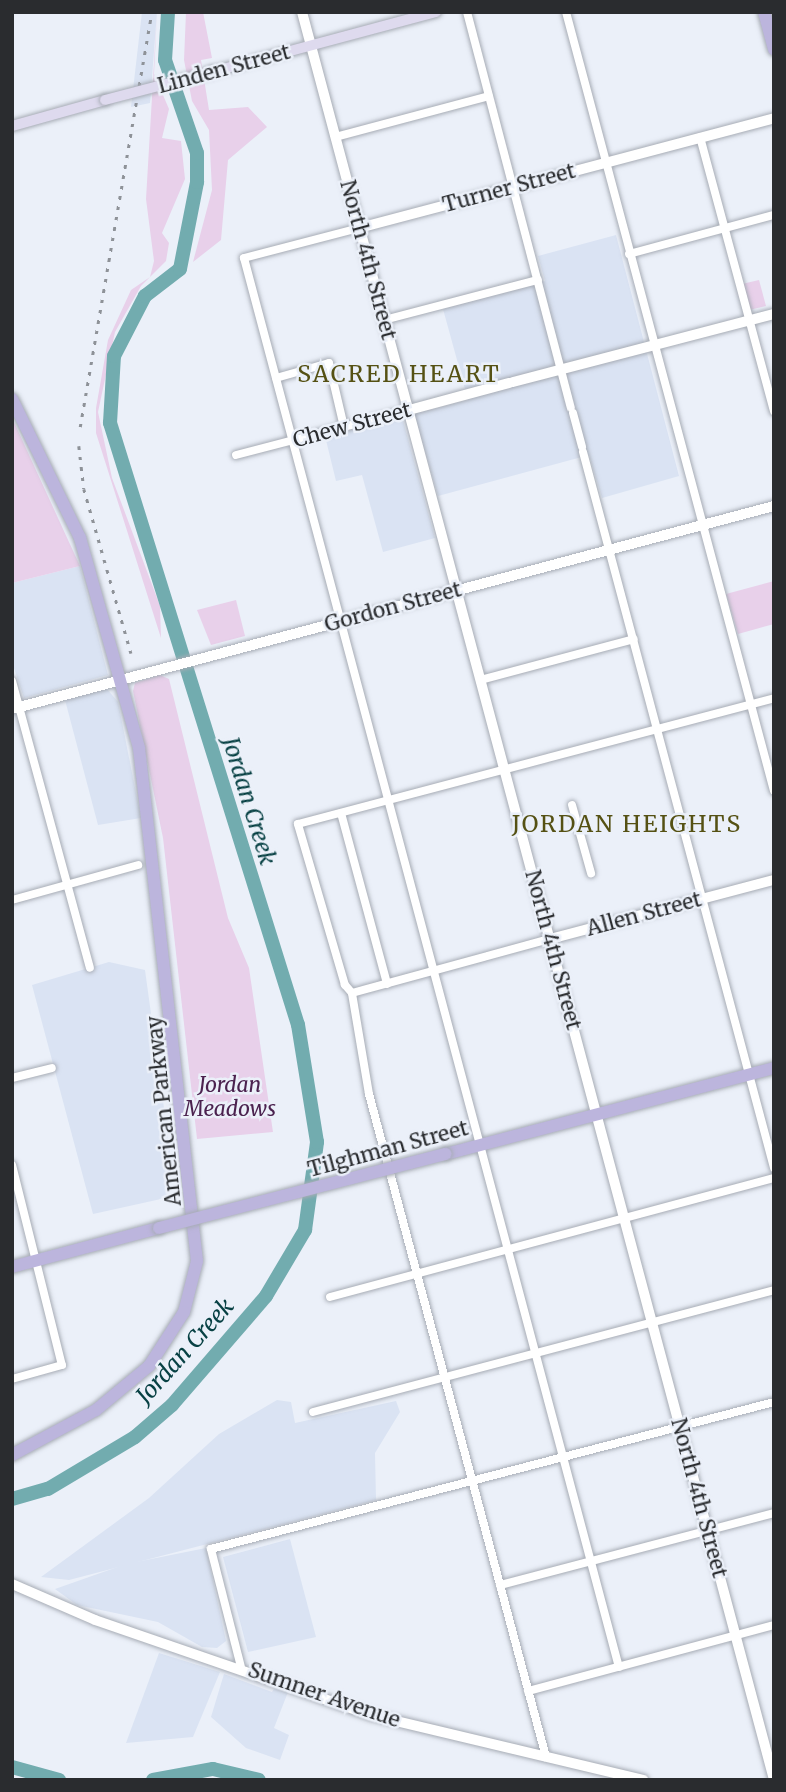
<!DOCTYPE html>
<style>
body{margin:0}
#map{position:relative;width:786px;height:1792px;overflow:hidden;background:#ebf0f9;font-family:Merriweather,serif}
div>[style]{position:absolute}
[style*='--x']{left:calc(var(--x)*1px);top:calc(var(--y)*1px);width:calc(var(--w)*1px);rotate:calc(var(--a)*1deg)}
.built>*{inset:0;background:#dae3f3}
.green>*{inset:0;background:#e8d0ea}
.river>*{height:14px;margin:-7px;padding:0 7px;transform-origin:7px;border-radius:7px;background:#72acaf}
.roads{filter:drop-shadow(0 0 2px #a7acb5) drop-shadow(0 0 2px #a7acb5)}
.minor>*{height:8px;margin:-4px;padding:0 4px;transform-origin:4px;border-radius:4px;background:#fff}
.tertiary>*{height:10px;margin:-5px;padding:0 5px;transform-origin:5px;border-radius:5px;background:#fff}
.secondary>*{height:10px;margin:-5px;padding:0 5px;transform-origin:5px;border-radius:5px;background:#dedaee}
.primary>*{height:12px;margin:-6px;padding:0 6px;transform-origin:6px;border-radius:6px;background:#bcb5dd}
.rail>*{height:2.5px;margin-top:-1.25px;transform-origin:0;background:repeating-linear-gradient(90deg,#8e9298 0 3.5px,transparent 0 10.5px)}
.bridges{filter:drop-shadow(0 0 2px #a7acb5) drop-shadow(0 0 2px #a7acb5)}
.secondary-bridge>*{height:10px;margin:-5px;padding:0 5px;transform-origin:5px;border-radius:5px;background:#dedaee}
.primary-bridge>*{height:12px;margin:-6px;padding:0 6px;transform-origin:6px;border-radius:6px;background:#bcb5dd}
span{translate:-50% -50%;white-space:nowrap;text-align:center;line-height:1.15;-webkit-text-stroke:5px #ebf0f9;paint-order:stroke}
.street-label{font-size:21px;color:#2a2c2f}
.park-label{font-size:21px;color:#4b224f;font-style:italic}
.neighbourhood-label{font-size:23px;color:#555114;letter-spacing:2px}
.water-label{font-size:23px;color:#084144;font-style:italic}
.frame{position:absolute;inset:0;border:14px solid #2a2c2f;pointer-events:none}
</style>
<div id="map">
<div class="built">
<i style="clip-path:polygon(142px 12px,157px 12px,150px 103px,131px 107px)"></i>
<i style="clip-path:polygon(616px 235px,679px 476px,602px 498px,589px 455px,438px 496px,414px 414px,468px 400px,443px 309px,545px 281px,538px 256px)"></i>
<i style="clip-path:polygon(402px 417px,435px 538px,383px 552px,362px 475px,336px 481px,325px 436px)"></i>
<i style="clip-path:polygon(80px 566px,108px 675px,24px 698px,12px 662px,12px 583px)"></i>
<i style="clip-path:polygon(107px 689px,118px 702px,141px 818px,98px 825px,65px 700px)"></i>
<i style="clip-path:polygon(109px 962px,145px 970px,175px 1188px,161px 1199px,93px 1214px,32px 985px)"></i>
<i style="clip-path:polygon(277px 1400px,291px 1402px,295px 1423px,396px 1401px,400px 1412px,375px 1453px,376px 1500px,69px 1580px,41px 1577px,149px 1498px,219px 1434px)"></i>
<i style="clip-path:polygon(290px 1539px,316px 1637px,248px 1652px,223px 1557px)"></i>
<i style="clip-path:polygon(206px 1548px,226px 1641px,217px 1648px,202px 1647px,158px 1622px,77px 1605px,55px 1589px,126px 1564px)"></i>
<i style="clip-path:polygon(159px 1653px,220px 1672px,193px 1737px,126px 1743px)"></i>
<i style="clip-path:polygon(224px 1674px,272px 1692px,275px 1687px,288px 1692px,274px 1728px,289px 1735px,280px 1760px,246px 1748px,211px 1717px)"></i>
</div>
<div class="green">
<i style="clip-path:polygon(157px 12px,154px 74px,169px 109px,162px 138px,181px 141px,185px 179px,162px 233px,169px 243px,166px 261px,141px 286px,115px 332px,98px 412px,112px 478px,160px 606px,161px 638px,96px 433px,96px 408px,108px 340px,131px 290px,150px 277px,154px 261px,146px 199px)"></i>
<i style="clip-path:polygon(186px 12px,203px 12px,212px 58px,201px 60px,209px 110px,248px 107px,267px 127px,228px 160px,221px 240px,193px 262px,212px 190px,209px 130px,192px 101px,184px 60px)"></i>
<i style="clip-path:polygon(759px 280px,766px 306px,749px 310px,742px 284px)"></i>
<i style="clip-path:polygon(13px 420px,80px 566px,12px 583px,12px 420px)"></i>
<i style="clip-path:polygon(774px 581px,774px 624px,738px 634px,726px 594px)"></i>
<i style="clip-path:polygon(236px 600px,245px 636px,211px 645px,197px 610px)"></i>
<i style="clip-path:polygon(160px 675px,169px 679px,228px 918px,249px 968px,273px 1132px,197px 1139px,163px 838px,133px 691px,135px 683px)"></i>
</div>
<div class="river">
<i style="--x:12;--y:1499;--w:37;--a:-16"></i>
<i style="--x:48;--y:1489;--w:101;--a:-30.9"></i>
<i style="--x:135;--y:1437;--w:49;--a:-40.9"></i>
<i style="--x:172;--y:1405;--w:144;--a:-49.2"></i>
<i style="--x:266;--y:1296;--w:77;--a:-59.4"></i>
<i style="--x:305;--y:1230;--w:89;--a:-82.2"></i>
<i style="--x:317;--y:1142;--w:119;--a:-99.2"></i>
<i style="--x:298;--y:1025;--w:631;--a:-107.34"></i>
<i style="--x:110;--y:423;--w:67;--a:-86.6"></i>
<i style="--x:114;--y:356;--w:68;--a:-62.7"></i>
<i style="--x:145;--y:296;--w:44;--a:-37.6"></i>
<i style="--x:180;--y:269;--w:89;--a:-78.9"></i>
<i style="--x:197;--y:182;--w:29;--a:-90"></i>
<i style="--x:197;--y:153;--w:98;--a:-109"></i>
<i style="--x:165;--y:60;--w:48;--a:-86.4"></i>
<i style="--x:12;--y:1767;--w:49;--a:15.5"></i>
<i style="--x:153;--y:1780;--w:61;--a:-10.4"></i>
<i style="--x:213;--y:1769;--w:47;--a:13.4"></i>
</div>
<div class="roads">
<div class="minor">
<i style="--x:467;--y:12;--w:409;--a:75.3"></i>
<i style="--x:566;--y:12;--w:806;--a:75.05"></i>
<i style="--x:335;--y:137;--w:159;--a:-14.9"></i>
<i style="--x:700;--y:137;--w:284;--a:74.9"></i>
<i style="--x:359;--y:228;--w:119;--a:165.4"></i>
<i style="--x:244;--y:258;--w:1458;--a:75.1"></i>
<i style="--x:629;--y:254;--w:150;--a:-15.1"></i>
<i style="--x:384;--y:320;--w:159;--a:-14.6"></i>
<i style="--x:276;--y:378;--w:55;--a:-15.8"></i>
<i style="--x:329;--y:363;--w:66;--a:76.8"></i>
<i style="--x:573;--y:413;--w:35;--a:75"></i>
<i style="--x:583;--y:452;--w:741;--a:75.06"></i>
<i style="--x:236;--y:455;--w:179;--a:-14.6"></i>
<i style="--x:480;--y:680;--w:159;--a:-14.9"></i>
<i style="--x:12;--y:681;--w:297;--a:74.8"></i>
<i style="--x:572;--y:805;--w:71;--a:74.4"></i>
<i style="--x:341;--y:813;--w:177;--a:74.9"></i>
<i style="--x:12;--y:900;--w:131;--a:-15.5"></i>
<i style="--x:352;--y:993;--w:205;--a:-15.3"></i>
<i style="--x:12;--y:1078;--w:41;--a:-14"></i>
<i style="--x:12;--y:1165;--w:206;--a:76"></i>
<i style="--x:62;--y:1365;--w:52;--a:164.4"></i>
<i style="--x:330;--y:1297;--w:460;--a:-15"></i>
<i style="--x:313;--y:1412;--w:477;--a:-14.8"></i>
<i style="--x:500;--y:1585;--w:283;--a:-14.7"></i>
<i style="--x:241;--y:1667;--w:122;--a:-104.3"></i>
<i style="--x:211;--y:1549;--w:582;--a:-14.63"></i>
<i style="--x:528;--y:1691;--w:255;--a:-15"></i>
<i style="--x:546;--y:1757;--w:686;--a:-104.95"></i>
<i style="--x:369;--y:1094;--w:102;--a:-99.6"></i>
<i style="--x:352;--y:993;--w:11;--a:-131"></i>
<i style="--x:345;--y:985;--w:168;--a:-106.3"></i>
<i style="--x:298;--y:824;--w:492;--a:-14.8"></i>
</div>
<div class="tertiary">
<i style="--x:302;--y:12;--w:1830;--a:75.05"></i>
<i style="--x:359;--y:228;--w:429;--a:-14.8"></i>
<i style="--x:513;--y:382;--w:270;--a:-14.6"></i>
<i style="--x:409;--y:410;--w:104;--a:-15.1"></i>
<i style="--x:12;--y:709;--w:789;--a:-14.92"></i>
<i style="--x:550;--y:939;--w:232;--a:-14.8"></i>
<i style="--x:12;--y:1584;--w:90;--a:23.4"></i>
<i style="--x:95;--y:1620;--w:292;--a:19"></i>
<i style="--x:371;--y:1715;--w:280;--a:13.4"></i>
</div>
<div class="secondary">
<i style="--x:212;--y:72;--w:232;--a:-15"></i>
<i style="--x:12;--y:126;--w:97;--a:-15.6"></i>
</div>
<div class="primary">
<i style="--x:764;--y:12;--w:39;--a:75"></i>
<i style="--x:12;--y:399;--w:155;--a:63.9"></i>
<i style="--x:80;--y:538;--w:218;--a:74.3"></i>
<i style="--x:139;--y:748;--w:516;--a:83.55"></i>
<i style="--x:197;--y:1261;--w:53;--a:104.3"></i>
<i style="--x:184;--y:1312;--w:64;--a:122.9"></i>
<i style="--x:149;--y:1366;--w:69;--a:140.3"></i>
<i style="--x:96;--y:1410;--w:95;--a:151.8"></i>
<i style="--x:446;--y:1154;--w:339;--a:-14.7"></i>
<i style="--x:12;--y:1267;--w:152;--a:-14.9"></i>
</div>
</div>
<div class="rail">
<i style="--x:80;--y:427;--w:421;--a:-80.2"></i>
<i style="--x:79;--y:446;--w:43;--a:83.4"></i>
<i style="--x:84;--y:489;--w:171;--a:74"></i>
</div>
<div class="bridges">
<div class="secondary-bridge">
<i style="--x:105;--y:100;--w:111;--a:-14.7"></i>
</div>
<div class="primary-bridge">
<i style="--x:159;--y:1228;--w:296;--a:-14.5"></i>
</div>
</div>
<div class="street-label">
<span style="left:224px;top:69px;rotate:-15deg">Linden Street</span>
<span style="left:509px;top:188px;rotate:-15deg">Turner Street</span>
<span style="left:368px;top:260px;rotate:75deg">North 4th Street</span>
<span style="left:352px;top:425px;rotate:-15deg">Chew Street</span>
<span style="left:393px;top:607px;rotate:-15deg">Gordon Street</span>
<span style="left:644px;top:914px;rotate:-15deg">Allen Street</span>
<span style="left:553px;top:950px;rotate:75deg">North 4th Street</span>
<span style="left:164px;top:1111px;rotate:-96deg">American Parkway</span>
<span style="left:388px;top:1149px;rotate:-15deg">Tilghman Street</span>
<span style="left:699px;top:1498px;rotate:75deg">North 4th Street</span>
<span style="left:324px;top:1695px;rotate:19deg">Sumner Avenue</span>
</div>
<div class="park-label">
<span style="left:230px;top:1097px">Jordan<br>Meadows</span>
</div>
<div class="neighbourhood-label">
<span style="left:399px;top:374px">SACRED HEART</span>
<span style="left:627px;top:824px">JORDAN HEIGHTS</span>
</div>
<div class="water-label">
<span style="left:249px;top:801px;rotate:73deg">Jordan Creek</span>
<span style="left:185px;top:1351px;rotate:-48deg">Jordan Creek</span>
</div>
<div class="frame"></div>
</div>
